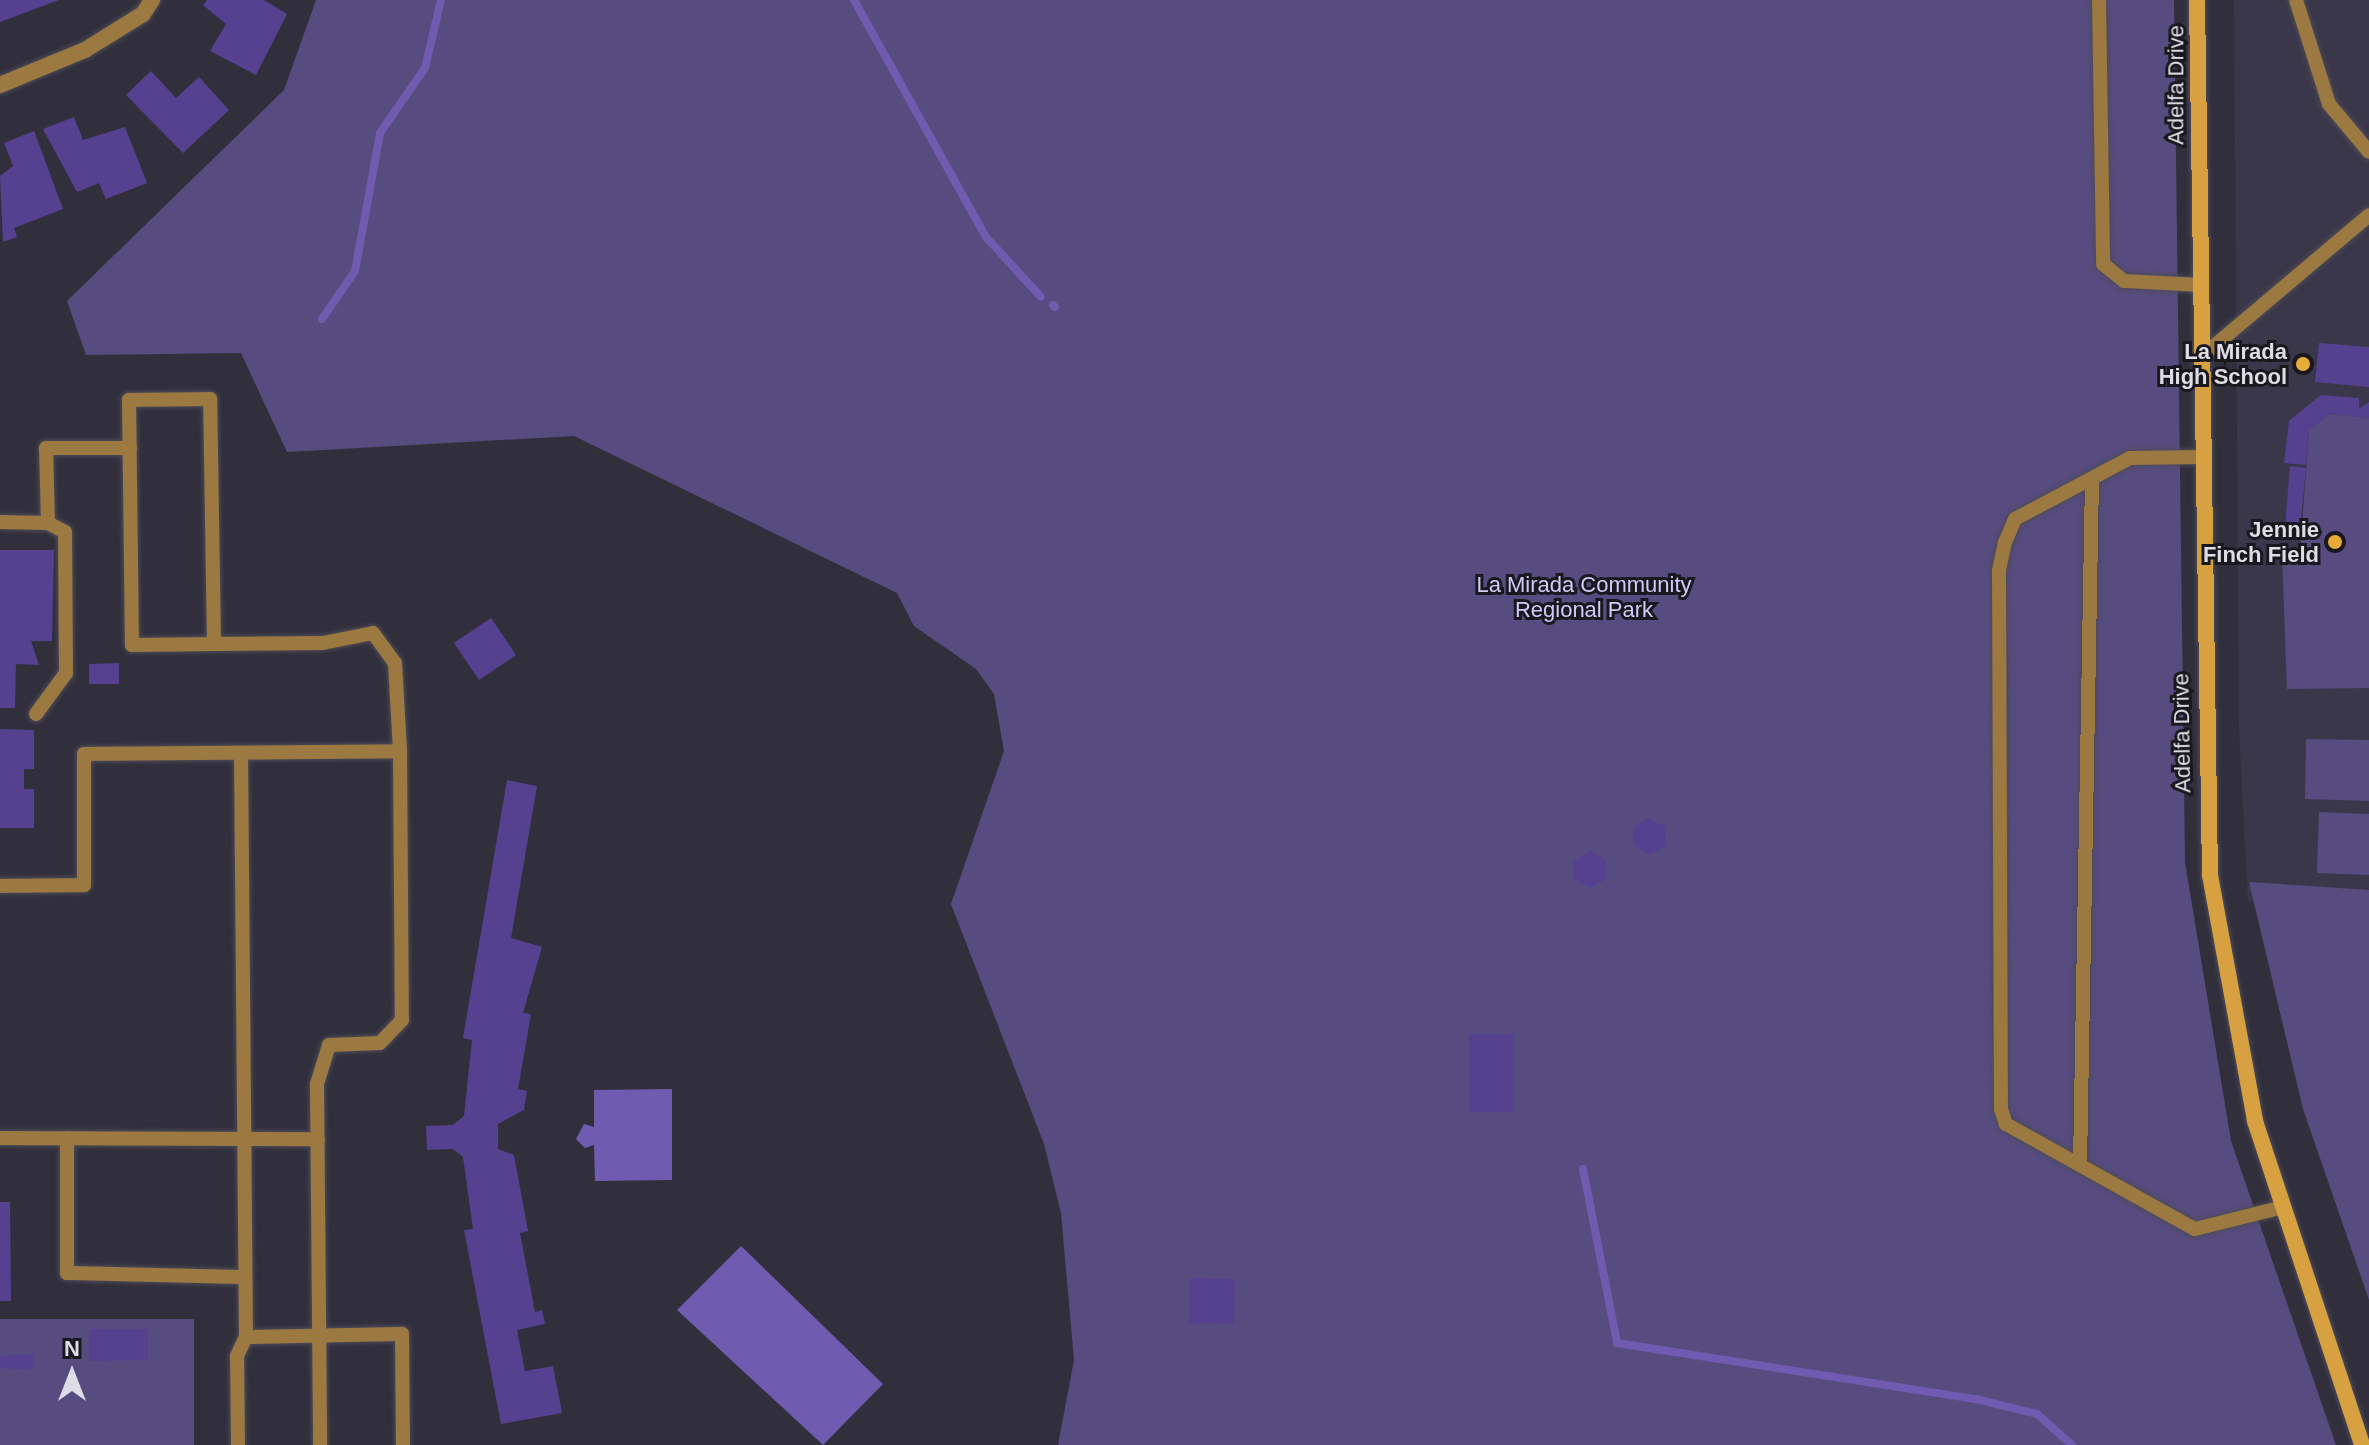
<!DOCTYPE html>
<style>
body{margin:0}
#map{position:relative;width:2369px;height:1445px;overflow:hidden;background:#312f3c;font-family:Arial,sans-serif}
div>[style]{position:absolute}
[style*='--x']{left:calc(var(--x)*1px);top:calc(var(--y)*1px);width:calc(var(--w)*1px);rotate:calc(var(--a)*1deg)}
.built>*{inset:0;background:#3b374a}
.green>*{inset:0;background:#574c7f}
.water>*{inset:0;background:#6f5baf}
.stream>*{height:8px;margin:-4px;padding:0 4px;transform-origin:4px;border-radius:4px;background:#6f5baf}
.building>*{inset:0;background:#564191}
.roads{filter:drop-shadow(0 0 2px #4d4b57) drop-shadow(0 0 2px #4d4b57)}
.lane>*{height:14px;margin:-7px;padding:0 7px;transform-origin:7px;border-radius:7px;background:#9b7941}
.street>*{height:16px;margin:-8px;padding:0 8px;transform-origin:8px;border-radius:8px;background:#9b7941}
.secondary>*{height:16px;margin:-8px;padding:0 8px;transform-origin:8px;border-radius:8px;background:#d7a141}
.dots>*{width:22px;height:22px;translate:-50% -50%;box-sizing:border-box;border:4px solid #19181e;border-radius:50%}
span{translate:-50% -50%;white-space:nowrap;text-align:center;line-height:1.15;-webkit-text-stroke:6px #19181e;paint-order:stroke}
.street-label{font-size:22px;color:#dedde6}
.poi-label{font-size:22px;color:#dedde6;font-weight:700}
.right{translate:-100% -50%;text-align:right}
.park-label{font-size:22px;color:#d1c9f7}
.north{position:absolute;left:32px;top:1333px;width:80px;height:80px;-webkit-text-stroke:6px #19181e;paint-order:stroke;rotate:0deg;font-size:22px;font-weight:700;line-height:32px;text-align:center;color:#dedde6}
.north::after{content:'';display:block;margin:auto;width:28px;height:36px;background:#dedde6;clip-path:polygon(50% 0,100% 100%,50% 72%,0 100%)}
</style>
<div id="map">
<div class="built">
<i style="clip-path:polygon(2234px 0,2369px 0,2369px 905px,2248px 901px,2239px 728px)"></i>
</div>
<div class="green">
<i style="clip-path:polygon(316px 0,2174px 0,2185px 862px,2231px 1141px,2336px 1445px,1058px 1445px,1074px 1360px,1061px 1213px,1044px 1144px,951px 904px,1004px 751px,994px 694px,976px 669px,914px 626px,897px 593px,574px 436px,287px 452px,241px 353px,86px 355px,67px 301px,284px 90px)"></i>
<i style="clip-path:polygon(2329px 414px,2369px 418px,2369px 688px,2287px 689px,2282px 555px,2300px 554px,2309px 430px)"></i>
<i style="clip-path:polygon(2306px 739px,2369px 740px,2369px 801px,2305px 799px)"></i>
<i style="clip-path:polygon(2319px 812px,2369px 814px,2369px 875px,2317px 873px)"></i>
<i style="clip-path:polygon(2249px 882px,2369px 890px,2369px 1300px,2303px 1109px)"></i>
<i style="clip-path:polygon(0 1319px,194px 1319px,194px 1445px,0 1445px)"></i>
</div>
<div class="water">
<i style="clip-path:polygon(672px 1089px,672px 1180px,595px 1181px,594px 1145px,585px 1148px,576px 1139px,584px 1124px,594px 1127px,594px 1090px)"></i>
<i style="clip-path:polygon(741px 1246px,883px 1384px,823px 1445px,677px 1310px)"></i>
</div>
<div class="stream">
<i style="--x:854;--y:0;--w:271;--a:60.9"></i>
<i style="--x:986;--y:237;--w:81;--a:47.5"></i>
<i style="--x:1053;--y:305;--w:3;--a:45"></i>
<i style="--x:322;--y:319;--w:58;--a:-55.5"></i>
<i style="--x:355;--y:271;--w:140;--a:-79.7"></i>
<i style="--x:380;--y:133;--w:79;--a:-55.3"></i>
<i style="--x:425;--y:68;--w:70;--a:-76.8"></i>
<i style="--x:1583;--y:1169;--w:177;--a:78.9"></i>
<i style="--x:1617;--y:1343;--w:363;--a:8.9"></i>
<i style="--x:1976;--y:1399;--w:63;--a:13.8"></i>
<i style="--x:2037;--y:1414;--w:47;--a:41.5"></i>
</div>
<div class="building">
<i style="clip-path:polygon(0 0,59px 0,0 22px)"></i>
<i style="clip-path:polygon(207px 0,264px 0,287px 14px,256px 75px,210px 51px,226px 24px,203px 5px)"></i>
<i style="clip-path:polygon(151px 71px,176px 98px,199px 77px,229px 110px,183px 153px,126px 95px)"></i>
<i style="clip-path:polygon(74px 117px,83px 140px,125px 127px,147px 183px,106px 199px,99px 183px,77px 192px,43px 129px)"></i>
<i style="clip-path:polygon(34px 131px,63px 209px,14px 228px,17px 237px,3px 242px,0 176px,13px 166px,4px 143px)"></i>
<i style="clip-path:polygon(2319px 343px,2369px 347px,2369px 387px,2315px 382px)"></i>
<i style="clip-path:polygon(2321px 395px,2359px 398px,2359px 409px,2369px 402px,2369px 418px,2329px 414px,2309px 430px,2306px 465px,2284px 463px,2289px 421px)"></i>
<i style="clip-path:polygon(2290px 466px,2306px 468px,2300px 529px,2285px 527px)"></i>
<i style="clip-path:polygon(0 550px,54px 550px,52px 641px,31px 641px,39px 665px,16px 664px,15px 708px,0 708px)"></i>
<i style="clip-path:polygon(491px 618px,516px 655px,479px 680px,454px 643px)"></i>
<i style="clip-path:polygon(119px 663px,119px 684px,89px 684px,89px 664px)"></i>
<i style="clip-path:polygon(0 729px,34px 730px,34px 769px,24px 769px,24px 789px,34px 789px,34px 828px,0 828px)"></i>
<i style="clip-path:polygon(507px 780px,537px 786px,511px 938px,542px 947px,523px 1013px,531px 1014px,518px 1089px,527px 1091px,524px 1110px,498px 1124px,498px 1149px,514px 1155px,528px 1231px,520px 1233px,535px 1312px,542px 1310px,545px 1324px,517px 1330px,525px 1371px,553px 1366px,562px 1413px,501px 1424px,464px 1230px,473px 1229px,463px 1157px,453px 1149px,427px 1150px,426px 1126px,453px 1125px,464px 1116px,472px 1040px,463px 1038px)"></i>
<i style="clip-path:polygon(1649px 818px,1665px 827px,1665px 846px,1649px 855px,1633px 845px,1633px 827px)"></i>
<i style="clip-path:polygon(1590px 851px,1606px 860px,1606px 879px,1590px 888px,1573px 878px,1574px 861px)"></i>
<i style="clip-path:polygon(1469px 1034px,1514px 1034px,1513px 1112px,1469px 1112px)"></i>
<i style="clip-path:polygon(0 1202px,10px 1202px,11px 1301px,0 1301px)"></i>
<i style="clip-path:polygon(1190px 1278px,1235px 1279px,1234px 1324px,1189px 1323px)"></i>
<i style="clip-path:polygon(89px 1329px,148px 1329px,148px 1360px,89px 1361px)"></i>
<i style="clip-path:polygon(33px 1354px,34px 1370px,0 1368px,0 1356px)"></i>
</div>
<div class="roads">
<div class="lane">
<i style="--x:2099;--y:0;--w:264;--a:89.1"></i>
<i style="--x:2103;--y:264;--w:27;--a:39"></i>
<i style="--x:2124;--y:281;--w:76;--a:3"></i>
<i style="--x:2296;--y:0;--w:109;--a:72.4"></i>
<i style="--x:2329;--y:104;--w:62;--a:50.2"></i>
<i style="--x:2200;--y:358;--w:221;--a:-40.2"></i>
<i style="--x:2201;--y:457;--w:71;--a:179.2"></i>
<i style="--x:2130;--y:458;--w:130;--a:152.1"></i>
<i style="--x:2015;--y:519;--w:25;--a:113"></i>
<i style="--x:2005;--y:542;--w:30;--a:102"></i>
<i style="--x:1999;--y:571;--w:538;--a:89.79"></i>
<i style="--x:2001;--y:1109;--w:16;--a:72"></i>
<i style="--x:2006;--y:1124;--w:216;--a:29.1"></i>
<i style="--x:2195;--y:1229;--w:91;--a:-14"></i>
<i style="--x:0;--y:522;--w:48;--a:1.2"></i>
<i style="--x:48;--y:523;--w:75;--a:-91.5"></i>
<i style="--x:46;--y:448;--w:84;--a:0"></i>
<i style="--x:214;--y:644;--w:245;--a:-90.9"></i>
<i style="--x:210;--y:399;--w:81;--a:179.3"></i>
<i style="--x:129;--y:400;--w:245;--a:89.3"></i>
<i style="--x:132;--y:645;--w:82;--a:-0.7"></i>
<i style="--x:214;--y:644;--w:109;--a:-0.5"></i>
<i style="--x:323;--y:643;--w:51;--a:-11.3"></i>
<i style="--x:373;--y:633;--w:37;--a:54"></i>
<i style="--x:395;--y:663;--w:88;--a:86.7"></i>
<i style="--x:36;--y:714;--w:51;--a:-53.8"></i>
<i style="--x:66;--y:673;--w:141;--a:-90.4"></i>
<i style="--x:65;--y:532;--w:19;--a:-152"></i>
<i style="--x:0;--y:886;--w:84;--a:-0.7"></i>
<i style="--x:84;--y:885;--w:131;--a:-90"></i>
<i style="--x:84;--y:754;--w:316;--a:-0.5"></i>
<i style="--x:400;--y:751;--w:269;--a:89.6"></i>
<i style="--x:402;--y:1020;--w:32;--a:134"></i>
<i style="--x:380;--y:1043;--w:51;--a:177.8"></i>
<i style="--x:329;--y:1045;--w:41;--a:107.1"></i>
<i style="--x:317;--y:1084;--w:361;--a:89.5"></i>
<i style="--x:0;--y:1138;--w:318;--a:0.2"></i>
<i style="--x:67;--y:1138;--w:135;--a:90"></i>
<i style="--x:67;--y:1273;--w:178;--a:1.3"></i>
<i style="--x:2080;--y:1165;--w:686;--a:-89"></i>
<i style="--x:246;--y:1337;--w:156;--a:-1.1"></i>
<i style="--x:402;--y:1334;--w:111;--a:89.5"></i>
<i style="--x:238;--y:1445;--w:89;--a:-90.6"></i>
<i style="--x:237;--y:1356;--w:21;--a:-65"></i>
<i style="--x:246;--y:1337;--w:584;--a:-90.49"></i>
</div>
<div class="street">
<i style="--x:0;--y:85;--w:92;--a:-22.4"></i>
<i style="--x:85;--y:50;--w:68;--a:-31.8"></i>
<i style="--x:143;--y:14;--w:17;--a:-57"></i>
</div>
<div class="secondary">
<i style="--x:2197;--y:0;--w:875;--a:89.15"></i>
<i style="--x:2210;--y:875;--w:250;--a:79.6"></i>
<i style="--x:2255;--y:1121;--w:341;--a:71.7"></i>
</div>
</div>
<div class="dots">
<i style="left:2303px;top:364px;background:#e9ab38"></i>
<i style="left:2335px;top:542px;background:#e9ab38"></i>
</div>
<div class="street-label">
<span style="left:2176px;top:85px;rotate:-90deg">Adelfa Drive</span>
<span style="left:2182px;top:733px;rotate:-91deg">Adelfa Drive</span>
</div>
<div class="poi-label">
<span class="right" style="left:2287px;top:364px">La Mirada<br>High School</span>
<span class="right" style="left:2319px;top:542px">Jennie<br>Finch Field</span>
</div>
<div class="park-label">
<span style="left:1584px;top:597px">La Mirada Community<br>Regional Park</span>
</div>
<div class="north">N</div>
</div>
